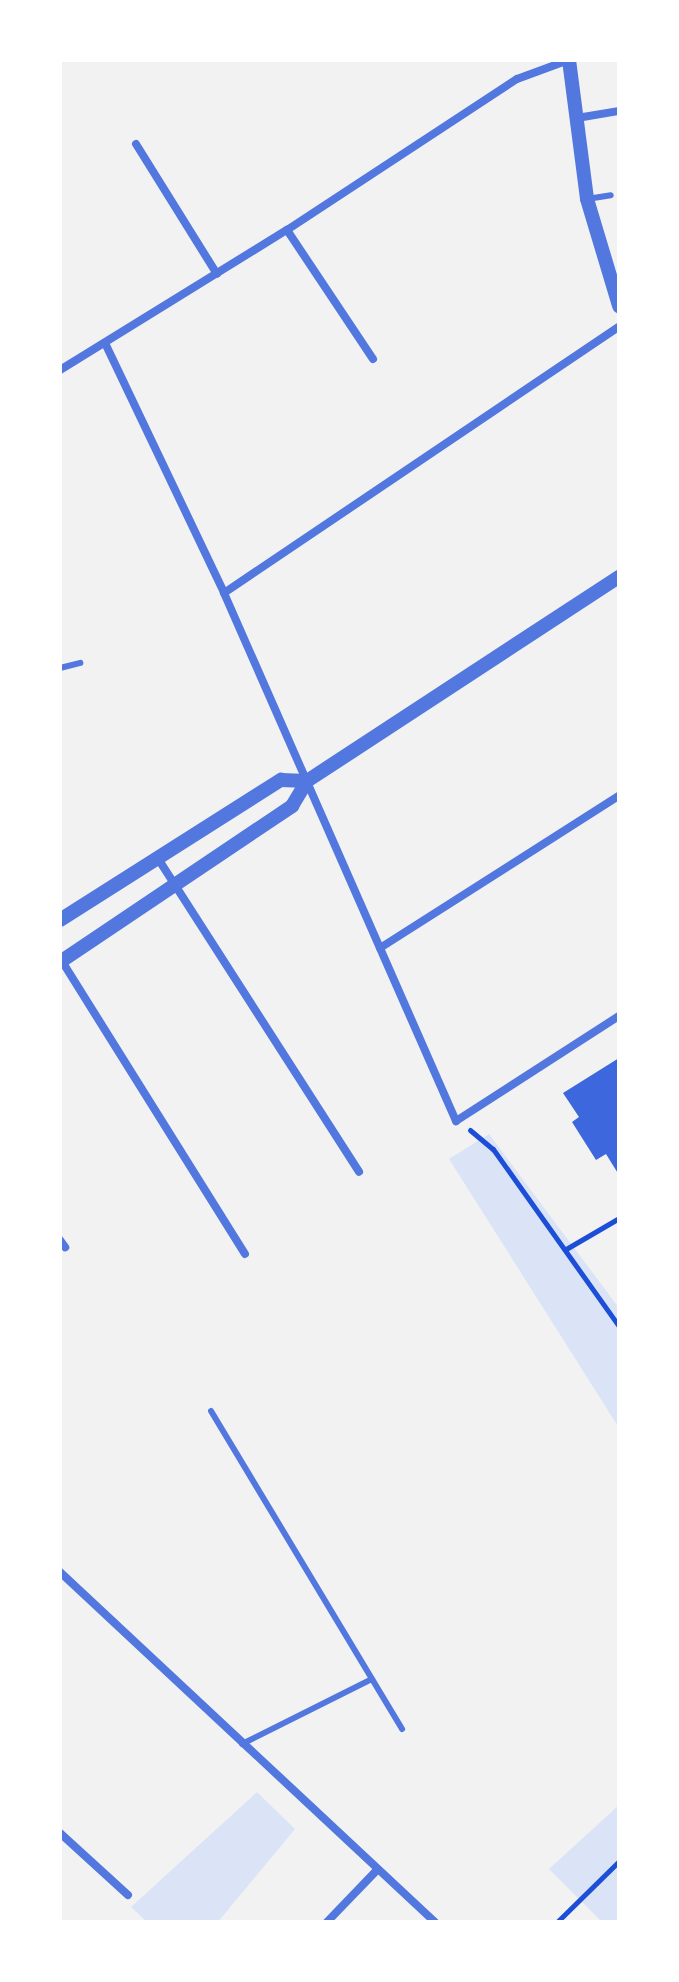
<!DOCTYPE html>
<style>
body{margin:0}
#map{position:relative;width:679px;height:1982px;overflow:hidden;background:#f2f2f2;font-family:"DM Sans",sans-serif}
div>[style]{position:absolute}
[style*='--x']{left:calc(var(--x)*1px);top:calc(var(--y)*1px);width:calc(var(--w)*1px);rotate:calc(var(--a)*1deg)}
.green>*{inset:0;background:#dbe4f7}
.building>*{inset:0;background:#3d67dc}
.path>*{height:5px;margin:-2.5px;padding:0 2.5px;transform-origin:2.5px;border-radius:2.5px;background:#1d4ed8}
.service>*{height:6px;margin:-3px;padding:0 3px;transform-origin:3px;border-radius:3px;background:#5277de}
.minor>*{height:8px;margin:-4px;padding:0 4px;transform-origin:4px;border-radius:4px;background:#5277de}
.tertiary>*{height:14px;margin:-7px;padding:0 7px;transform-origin:7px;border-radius:7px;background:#5277de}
span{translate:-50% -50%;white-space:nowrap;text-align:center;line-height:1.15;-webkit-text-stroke:8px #fff;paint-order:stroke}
.frame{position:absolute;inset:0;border:62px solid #fff;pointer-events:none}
</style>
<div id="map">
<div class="green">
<i style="clip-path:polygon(489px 1134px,619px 1308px,619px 1428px,449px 1159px)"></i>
<i style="clip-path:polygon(257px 1792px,295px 1829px,218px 1922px,147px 1922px,131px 1907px)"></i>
<i style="clip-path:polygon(619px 1805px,619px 1922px,602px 1922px,549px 1869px)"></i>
</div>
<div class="building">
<i style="clip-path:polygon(619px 1058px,619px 1175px,606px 1154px,596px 1160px,572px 1122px,579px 1117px,563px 1093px)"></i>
</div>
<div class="path">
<i style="--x:470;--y:1130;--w:30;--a:40"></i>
<i style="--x:493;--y:1149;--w:217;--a:54.6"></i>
<i style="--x:566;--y:1249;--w:61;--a:-30.3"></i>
<i style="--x:557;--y:1922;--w:87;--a:-44.5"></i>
</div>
<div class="service">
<i style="--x:587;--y:199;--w:24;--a:-9"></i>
<i style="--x:60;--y:668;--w:21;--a:-14"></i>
<i style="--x:211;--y:1411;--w:371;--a:59"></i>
<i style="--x:242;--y:1744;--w:145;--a:-26.6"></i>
</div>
<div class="minor">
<i style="--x:577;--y:118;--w:43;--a:-9.5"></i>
<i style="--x:136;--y:144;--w:153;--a:58.1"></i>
<i style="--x:287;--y:230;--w:155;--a:56.3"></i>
<i style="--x:105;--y:343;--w:277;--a:64.5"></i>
<i style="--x:224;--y:593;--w:577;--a:66.28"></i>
<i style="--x:456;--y:1121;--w:194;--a:-32.8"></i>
<i style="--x:60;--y:370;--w:267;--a:-31.7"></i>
<i style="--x:287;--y:230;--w:275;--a:-33.3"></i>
<i style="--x:517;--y:79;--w:55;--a:-20.1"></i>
<i style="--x:224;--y:593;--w:476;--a:-34"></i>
<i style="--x:157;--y:857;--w:374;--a:57.3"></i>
<i style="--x:380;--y:948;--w:283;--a:-32.5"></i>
<i style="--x:60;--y:958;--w:349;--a:58"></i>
<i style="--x:60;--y:1240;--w:9;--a:54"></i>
<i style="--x:60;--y:1572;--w:513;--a:43.03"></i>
<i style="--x:60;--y:1833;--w:92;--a:42.4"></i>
<i style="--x:327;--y:1922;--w:72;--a:-46.1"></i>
</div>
<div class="tertiary">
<i style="--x:569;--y:60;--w:140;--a:82.6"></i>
<i style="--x:587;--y:199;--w:112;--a:73.3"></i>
<i style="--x:60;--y:920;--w:262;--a:-32.4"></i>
<i style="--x:281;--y:780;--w:26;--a:2"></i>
<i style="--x:60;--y:962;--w:280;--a:-33.9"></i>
<i style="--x:292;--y:806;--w:29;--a:-59"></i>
<i style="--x:307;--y:781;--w:373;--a:-33.2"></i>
</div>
<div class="frame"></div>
</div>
